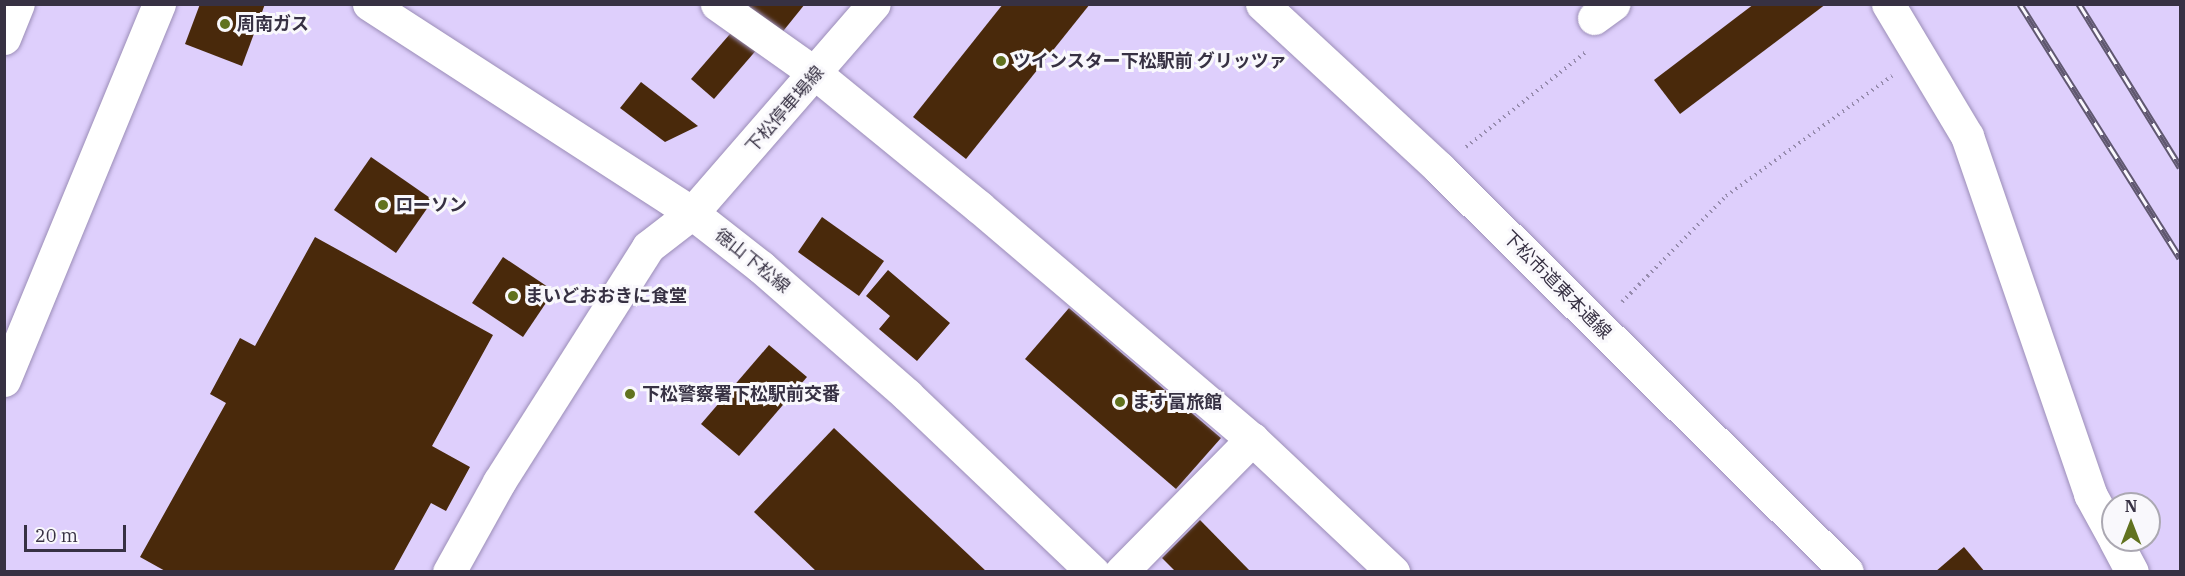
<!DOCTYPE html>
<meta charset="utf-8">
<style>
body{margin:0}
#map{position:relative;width:2185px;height:576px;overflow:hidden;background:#decffc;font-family:"IBM Plex Serif","Noto Sans JP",serif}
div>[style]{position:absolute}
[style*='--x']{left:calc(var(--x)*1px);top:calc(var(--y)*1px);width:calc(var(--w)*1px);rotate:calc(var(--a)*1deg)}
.building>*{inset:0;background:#49290b}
.path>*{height:4px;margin-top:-2px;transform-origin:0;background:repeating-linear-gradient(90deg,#968bad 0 1.5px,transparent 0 6px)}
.roads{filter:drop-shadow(0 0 2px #9b8db7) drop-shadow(0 0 2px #9b8db7)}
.minor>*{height:33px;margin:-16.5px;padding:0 16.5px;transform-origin:16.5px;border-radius:16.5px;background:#fff}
.major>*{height:33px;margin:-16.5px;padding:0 16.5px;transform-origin:16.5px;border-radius:16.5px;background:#fff}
.rail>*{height:7px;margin-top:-3.5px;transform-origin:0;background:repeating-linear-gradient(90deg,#f9f8fc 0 14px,#605870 0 28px);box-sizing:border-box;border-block:2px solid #605870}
.dots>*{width:16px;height:16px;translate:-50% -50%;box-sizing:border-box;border:3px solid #f9f8fc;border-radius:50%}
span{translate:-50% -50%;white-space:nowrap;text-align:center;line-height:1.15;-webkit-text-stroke:6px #f9f8fc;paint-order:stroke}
.poi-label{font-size:18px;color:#373143;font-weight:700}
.left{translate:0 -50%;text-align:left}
.street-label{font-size:18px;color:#373143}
.frame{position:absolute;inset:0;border:6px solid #373143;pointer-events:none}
.north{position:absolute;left:2101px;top:492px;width:60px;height:60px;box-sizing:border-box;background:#f9f8fc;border:2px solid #aba8b2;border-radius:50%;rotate:0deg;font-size:16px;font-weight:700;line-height:24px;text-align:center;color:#373143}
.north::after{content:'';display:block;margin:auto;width:21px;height:27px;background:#61721f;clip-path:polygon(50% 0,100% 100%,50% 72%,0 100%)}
.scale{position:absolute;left:24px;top:525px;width:102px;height:27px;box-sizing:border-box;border:3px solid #373143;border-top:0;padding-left:8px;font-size:18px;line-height:21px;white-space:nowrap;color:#373143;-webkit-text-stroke:4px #f9f8fc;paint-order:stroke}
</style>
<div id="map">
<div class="building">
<i style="clip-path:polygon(200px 4px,265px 4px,242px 66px,185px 44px)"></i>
<i style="clip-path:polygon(751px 4px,805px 4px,780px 35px,748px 9px)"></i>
<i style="clip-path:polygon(1003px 4px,1090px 4px,966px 159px,913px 117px)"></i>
<i style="clip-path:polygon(1754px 4px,1826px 4px,1680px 114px,1654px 80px)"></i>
<i style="clip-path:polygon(736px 27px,759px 47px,714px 99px,691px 79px)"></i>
<i style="clip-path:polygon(641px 82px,698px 126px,665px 142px,620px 108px)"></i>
<i style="clip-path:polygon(371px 157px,433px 200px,396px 253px,334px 210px)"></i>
<i style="clip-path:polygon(822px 217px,884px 261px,859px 296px,798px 252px)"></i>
<i style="clip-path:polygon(315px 237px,493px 335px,432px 446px,470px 467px,446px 511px,431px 503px,393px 572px,167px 572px,140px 557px,226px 403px,210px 394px,240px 338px,255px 346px)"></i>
<i style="clip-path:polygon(503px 257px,554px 291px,523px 337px,472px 303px)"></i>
<i style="clip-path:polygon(888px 270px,950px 323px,917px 361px,879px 329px,890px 316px,866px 296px)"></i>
<i style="clip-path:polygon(1069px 308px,1221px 438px,1176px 489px,1025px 359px)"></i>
<i style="clip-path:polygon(769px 345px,807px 377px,739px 456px,701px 424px)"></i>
<i style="clip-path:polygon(834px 428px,987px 572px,817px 572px,754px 512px)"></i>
<i style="clip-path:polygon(1200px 520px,1251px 572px,1176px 572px,1162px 558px)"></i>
<i style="clip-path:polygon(1964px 547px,1985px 572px,1935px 572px)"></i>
</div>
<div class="path">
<i style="--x:1466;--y:147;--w:154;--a:-38.4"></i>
<i style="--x:1622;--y:302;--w:148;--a:-45.5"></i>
<i style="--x:1726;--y:196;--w:205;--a:-35.9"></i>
</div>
<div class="roads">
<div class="minor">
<i style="--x:717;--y:4;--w:121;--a:35.3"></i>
<i style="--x:816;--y:74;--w:210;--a:39.2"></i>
<i style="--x:979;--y:207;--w:358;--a:40.4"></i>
<i style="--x:1252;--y:439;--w:194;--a:43.3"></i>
<i style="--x:1262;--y:4;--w:241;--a:42.8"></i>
<i style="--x:1439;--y:168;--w:574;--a:44.72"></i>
<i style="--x:1888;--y:4;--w:154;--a:59.1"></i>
<i style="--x:1967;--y:136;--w:379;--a:71"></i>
<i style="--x:2090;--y:494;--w:48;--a:61.3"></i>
<i style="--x:1594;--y:18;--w:24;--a:-36"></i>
<i style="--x:4;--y:38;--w:37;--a:-68"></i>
<i style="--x:4;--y:380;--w:407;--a:-67.6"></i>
<i style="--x:2115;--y:540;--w:36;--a:62"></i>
<i style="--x:449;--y:572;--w:103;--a:-60.9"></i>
<i style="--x:499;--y:482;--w:278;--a:-57.6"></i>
<i style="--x:648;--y:247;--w:56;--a:-37.7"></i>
<i style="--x:1121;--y:572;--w:187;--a:-45.4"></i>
</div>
<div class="major">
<i style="--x:369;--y:4;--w:385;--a:32.9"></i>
<i style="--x:692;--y:213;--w:88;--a:38"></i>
<i style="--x:761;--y:267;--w:194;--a:41.2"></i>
<i style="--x:907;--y:395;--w:257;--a:43.6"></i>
<i style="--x:692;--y:213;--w:277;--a:-49"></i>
</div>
</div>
<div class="rail">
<i style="--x:2020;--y:4;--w:300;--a:57.8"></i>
<i style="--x:2079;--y:4;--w:192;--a:58.2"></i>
</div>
<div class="dots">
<i style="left:225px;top:24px;background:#61721f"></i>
<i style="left:1001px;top:61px;background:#61721f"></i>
<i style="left:383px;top:205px;background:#61721f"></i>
<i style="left:513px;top:296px;background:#61721f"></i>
<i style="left:630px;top:394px;background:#61721f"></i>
<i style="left:1120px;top:402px;background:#61721f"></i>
</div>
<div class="poi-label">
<span class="left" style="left:237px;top:24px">周南ガス</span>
<span class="left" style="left:1013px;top:61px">ツインスター下松駅前 グリッツァ</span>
<span class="left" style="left:395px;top:205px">ローソン</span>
<span class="left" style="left:525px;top:296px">まいどおおきに食堂</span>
<span class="left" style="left:642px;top:394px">下松警察署下松駅前交番</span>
<span class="left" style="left:1132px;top:402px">ます富旅館</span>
</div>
<div class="street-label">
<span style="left:785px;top:110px;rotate:-49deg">下松停車場線</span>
<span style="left:752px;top:261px;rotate:39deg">徳山下松線</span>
<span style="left:1557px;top:285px;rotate:45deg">下松市道東本通線</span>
</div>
<div class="frame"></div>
<div class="north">N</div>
<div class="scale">20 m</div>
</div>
